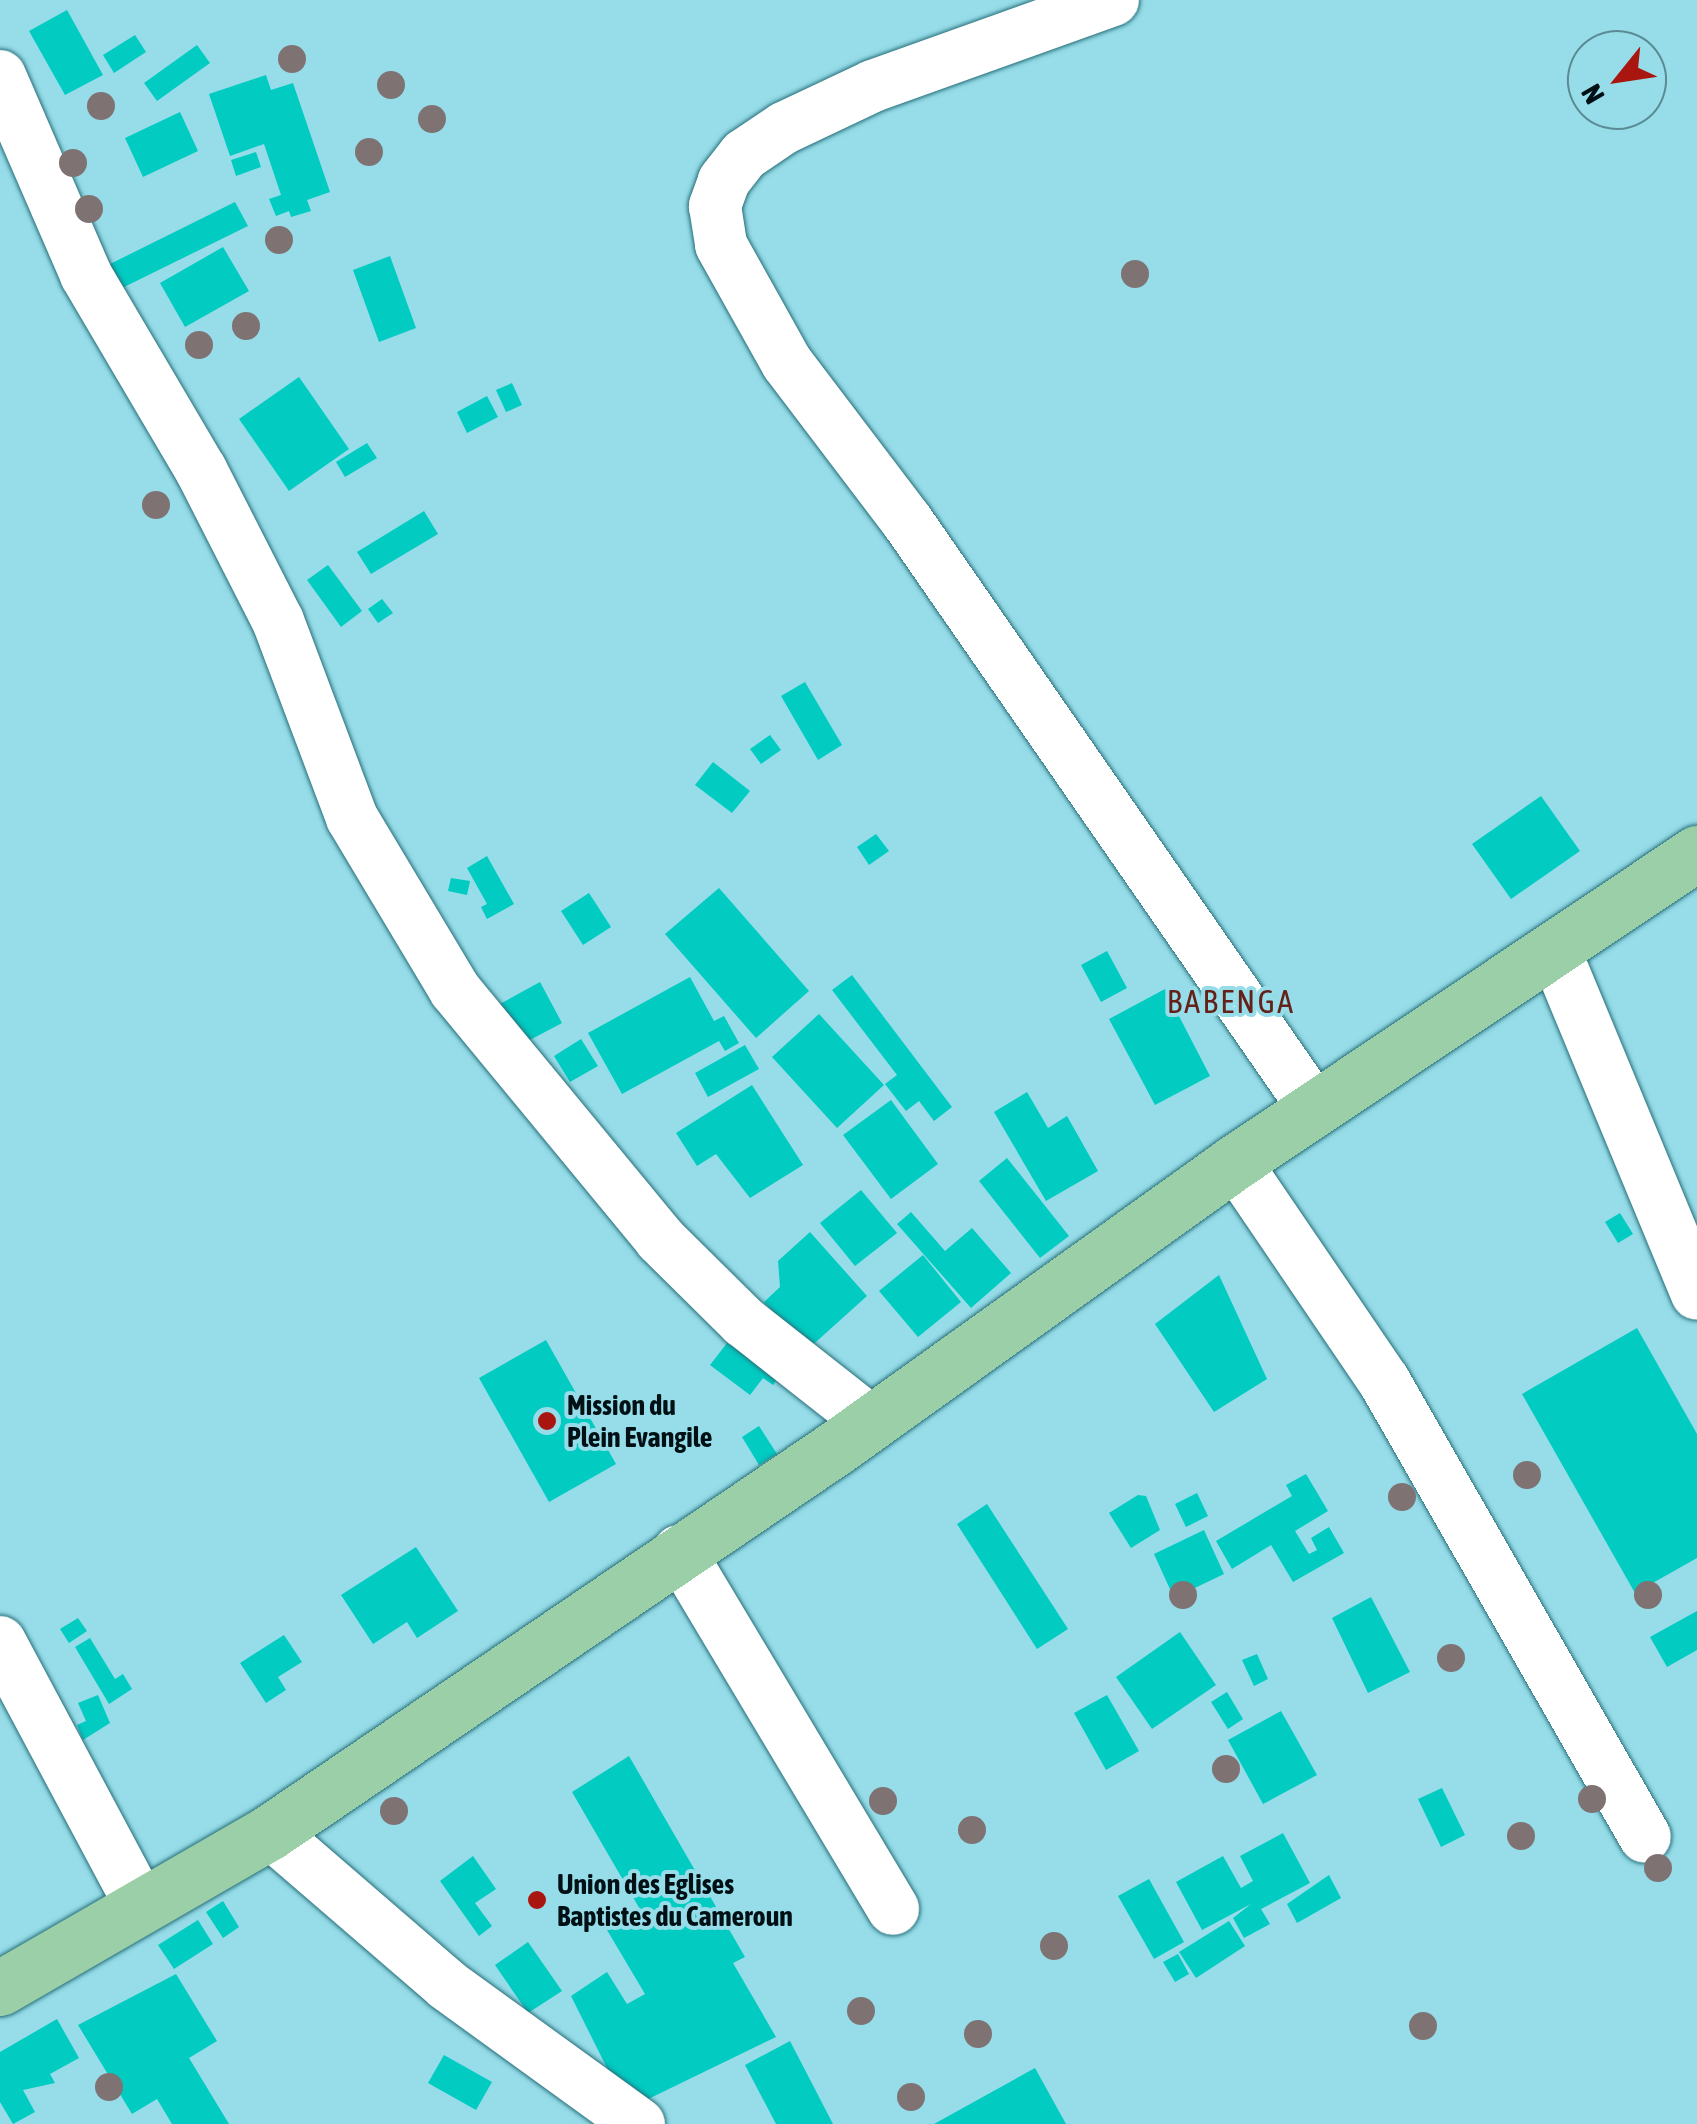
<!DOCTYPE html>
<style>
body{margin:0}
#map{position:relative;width:1697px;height:2124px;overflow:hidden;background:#96dde9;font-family:"Asap Condensed",sans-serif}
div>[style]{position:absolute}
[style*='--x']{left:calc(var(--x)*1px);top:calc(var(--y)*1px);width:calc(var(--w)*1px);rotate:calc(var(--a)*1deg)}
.building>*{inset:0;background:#02cbc2}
.roads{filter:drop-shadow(0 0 2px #266e79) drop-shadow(0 0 2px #266e79)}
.minor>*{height:52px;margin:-26px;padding:0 26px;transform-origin:26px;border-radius:26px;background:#fff}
.major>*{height:55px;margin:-27.5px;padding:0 27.5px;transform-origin:27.5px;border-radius:27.5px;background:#9bcfa7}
.trees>*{width:28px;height:28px;margin:-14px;border-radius:50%;background:#7f7273}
.dots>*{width:28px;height:28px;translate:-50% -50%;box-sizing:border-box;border:5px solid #96dde9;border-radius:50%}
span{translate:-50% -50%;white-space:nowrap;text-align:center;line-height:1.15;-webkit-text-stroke:8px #96dde9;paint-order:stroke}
.poi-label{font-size:28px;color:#001014;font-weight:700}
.left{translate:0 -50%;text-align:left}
.quarter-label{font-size:32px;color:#642019;letter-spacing:2.5px}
.north{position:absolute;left:1567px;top:30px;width:100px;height:100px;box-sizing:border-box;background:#96dde9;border:2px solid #5a8b94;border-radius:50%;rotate:240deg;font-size:28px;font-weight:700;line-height:40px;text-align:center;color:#001014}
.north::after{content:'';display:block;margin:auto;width:35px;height:45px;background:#a9160f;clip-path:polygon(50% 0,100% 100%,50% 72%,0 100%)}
</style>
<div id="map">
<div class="building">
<i style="clip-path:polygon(67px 10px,103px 75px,65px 95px,29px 31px)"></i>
<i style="clip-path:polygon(135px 35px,146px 52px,114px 73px,103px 55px)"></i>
<i style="clip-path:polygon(197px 45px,210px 63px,157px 101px,144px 83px)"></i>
<i style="clip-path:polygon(266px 75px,271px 90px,293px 83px,330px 192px,307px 200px,311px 211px,291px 217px,289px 211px,276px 216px,269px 199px,281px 195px,264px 144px,230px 156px,209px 94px)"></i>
<i style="clip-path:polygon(180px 112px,198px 151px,143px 177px,125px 138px)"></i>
<i style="clip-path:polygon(256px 152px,261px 167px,236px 176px,231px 160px)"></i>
<i style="clip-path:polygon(235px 202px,248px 226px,120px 289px,108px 265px)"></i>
<i style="clip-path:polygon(223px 247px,249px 291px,185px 327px,160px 283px)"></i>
<i style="clip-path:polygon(390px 256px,416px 328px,379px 342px,353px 270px)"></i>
<i style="clip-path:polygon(299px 377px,349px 449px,289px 491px,239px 419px)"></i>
<i style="clip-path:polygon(512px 383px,522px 405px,506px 412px,496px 390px)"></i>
<i style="clip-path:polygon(487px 396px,498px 417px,467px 433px,457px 412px)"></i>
<i style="clip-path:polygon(367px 443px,377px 458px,345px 477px,336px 462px)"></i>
<i style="clip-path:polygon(424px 511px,438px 534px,371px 574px,357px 552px)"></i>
<i style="clip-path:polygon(328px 565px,362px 611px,341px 627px,307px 580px)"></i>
<i style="clip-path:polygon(382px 599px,393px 613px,378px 623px,368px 609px)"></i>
<i style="clip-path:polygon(805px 682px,842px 745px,818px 760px,781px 696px)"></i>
<i style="clip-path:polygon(770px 735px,781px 750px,761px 764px,750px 749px)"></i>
<i style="clip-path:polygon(713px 762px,750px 791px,732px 813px,695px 785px)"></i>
<i style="clip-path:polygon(1541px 796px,1580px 851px,1511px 899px,1472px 844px)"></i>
<i style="clip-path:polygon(876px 834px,889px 851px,869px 865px,857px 847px)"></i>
<i style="clip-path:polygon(487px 856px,514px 904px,487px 919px,481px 907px,487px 904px,467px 868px)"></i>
<i style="clip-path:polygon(451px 878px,470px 881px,467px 895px,448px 891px)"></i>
<i style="clip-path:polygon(719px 888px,809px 991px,756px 1038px,665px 934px)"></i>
<i style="clip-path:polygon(589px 893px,611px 927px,583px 945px,561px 911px)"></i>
<i style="clip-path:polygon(1107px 951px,1127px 988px,1101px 1002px,1081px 965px)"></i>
<i style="clip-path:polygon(852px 975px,952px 1107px,934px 1121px,919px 1101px,906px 1111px,885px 1084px,897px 1075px,832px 990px)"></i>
<i style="clip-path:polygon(690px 977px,714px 1021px,724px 1016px,739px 1043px,725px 1051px,719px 1041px,622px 1094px,588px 1033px)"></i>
<i style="clip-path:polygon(540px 982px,562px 1023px,511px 1050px,489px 1010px)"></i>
<i style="clip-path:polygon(1165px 989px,1210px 1076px,1155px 1105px,1109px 1019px)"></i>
<i style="clip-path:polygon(819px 1014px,884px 1085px,837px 1128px,772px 1057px)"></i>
<i style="clip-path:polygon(581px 1039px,598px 1066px,570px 1082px,554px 1056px)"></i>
<i style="clip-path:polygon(745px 1045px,759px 1069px,708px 1097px,695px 1073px)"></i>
<i style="clip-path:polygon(752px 1085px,803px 1165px,750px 1198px,716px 1154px,697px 1166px,676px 1133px)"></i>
<i style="clip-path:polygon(1027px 1092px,1048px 1128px,1067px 1116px,1098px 1171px,1046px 1201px,994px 1112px)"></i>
<i style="clip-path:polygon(891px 1100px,938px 1164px,891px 1199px,843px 1135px)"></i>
<i style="clip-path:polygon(1007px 1158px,1069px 1236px,1040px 1258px,979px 1181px)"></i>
<i style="clip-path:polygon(861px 1190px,897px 1233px,855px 1266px,820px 1223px)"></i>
<i style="clip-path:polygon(911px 1212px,945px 1251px,972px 1228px,1011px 1273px,971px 1308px,897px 1224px)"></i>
<i style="clip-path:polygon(1620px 1213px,1633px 1234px,1618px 1243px,1605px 1222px)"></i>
<i style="clip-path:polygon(810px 1232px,867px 1296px,807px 1350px,764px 1302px,780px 1287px,778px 1261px)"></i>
<i style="clip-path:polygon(923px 1255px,961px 1302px,918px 1337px,879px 1291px)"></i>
<i style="clip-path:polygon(1219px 1275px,1267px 1379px,1214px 1412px,1155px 1324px)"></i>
<i style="clip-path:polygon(741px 1325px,789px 1362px,773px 1385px,763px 1378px,750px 1395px,710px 1365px)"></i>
<i style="clip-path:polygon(1637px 1328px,1697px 1434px,1697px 1558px,1635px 1593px,1522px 1394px)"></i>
<i style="clip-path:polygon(546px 1340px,616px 1464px,549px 1502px,479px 1378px)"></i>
<i style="clip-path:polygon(759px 1426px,777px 1454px,759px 1465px,742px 1437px)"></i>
<i style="clip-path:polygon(1306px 1474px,1328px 1511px,1295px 1531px,1309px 1554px,1317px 1550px,1311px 1538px,1329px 1527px,1344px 1553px,1293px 1582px,1271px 1545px,1232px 1569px,1216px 1541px,1292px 1496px,1286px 1485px)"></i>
<i style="clip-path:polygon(1197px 1493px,1208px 1516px,1186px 1527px,1175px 1504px)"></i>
<i style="clip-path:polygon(1138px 1495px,1146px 1496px,1160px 1530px,1131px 1548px,1109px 1513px)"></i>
<i style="clip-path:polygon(987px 1504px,1068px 1629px,1037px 1649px,957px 1524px)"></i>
<i style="clip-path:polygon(1204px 1530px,1224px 1574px,1174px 1598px,1154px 1554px)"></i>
<i style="clip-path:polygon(416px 1547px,458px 1611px,417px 1638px,407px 1622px,373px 1644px,341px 1595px)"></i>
<i style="clip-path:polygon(1371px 1597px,1410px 1672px,1368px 1693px,1332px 1618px)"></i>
<i style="clip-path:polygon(1697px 1611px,1697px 1650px,1667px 1667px,1650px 1637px)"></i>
<i style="clip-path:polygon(78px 1618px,87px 1631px,69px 1643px,60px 1629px)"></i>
<i style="clip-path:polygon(1180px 1632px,1216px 1685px,1152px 1729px,1116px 1677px)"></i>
<i style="clip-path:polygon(284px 1635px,302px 1662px,278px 1677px,286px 1690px,266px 1703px,240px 1663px)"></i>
<i style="clip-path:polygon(90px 1638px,115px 1679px,123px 1674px,132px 1689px,109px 1704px,75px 1647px)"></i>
<i style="clip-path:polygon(1257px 1654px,1268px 1679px,1254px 1686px,1242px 1660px)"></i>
<i style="clip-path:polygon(1227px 1692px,1243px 1719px,1228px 1729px,1211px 1702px)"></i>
<i style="clip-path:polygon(98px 1695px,110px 1723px,83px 1740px,77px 1725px,86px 1721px,78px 1703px)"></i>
<i style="clip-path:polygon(1107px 1695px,1139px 1751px,1106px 1770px,1074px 1713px)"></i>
<i style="clip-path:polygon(1281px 1711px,1317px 1775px,1263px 1804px,1228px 1740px)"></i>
<i style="clip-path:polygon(629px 1756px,745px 1957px,733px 1963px,776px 2037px,640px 2103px,625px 2104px,571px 1996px,607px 1972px,627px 2004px,645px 1994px,607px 1930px,641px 1911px,572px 1792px)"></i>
<i style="clip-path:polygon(1442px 1788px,1465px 1835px,1441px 1847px,1418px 1799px)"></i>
<i style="clip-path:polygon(1283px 1833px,1310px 1883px,1261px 1909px,1270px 1924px,1244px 1938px,1233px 1918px,1251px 1904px,1202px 1930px,1176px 1882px,1223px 1856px,1241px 1888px,1253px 1881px,1240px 1856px)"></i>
<i style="clip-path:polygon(473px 1856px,496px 1889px,475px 1903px,492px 1926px,479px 1936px,440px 1881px)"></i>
<i style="clip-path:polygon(1329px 1875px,1341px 1898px,1297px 1923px,1287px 1904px)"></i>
<i style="clip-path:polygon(1149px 1879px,1184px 1942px,1154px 1959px,1118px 1896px)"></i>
<i style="clip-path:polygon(223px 1901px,239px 1927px,223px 1938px,206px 1912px)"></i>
<i style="clip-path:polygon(198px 1920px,213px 1944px,174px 1969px,158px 1945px)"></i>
<i style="clip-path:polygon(1229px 1921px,1245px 1946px,1196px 1978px,1179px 1952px)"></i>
<i style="clip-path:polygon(528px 1942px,562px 1991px,528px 2013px,495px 1965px)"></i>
<i style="clip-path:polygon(1178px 1954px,1189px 1974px,1175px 1982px,1163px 1962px)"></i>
<i style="clip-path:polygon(176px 1974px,217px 2041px,189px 2058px,229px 2124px,172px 2124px,157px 2099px,132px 2114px,78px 2025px)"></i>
<i style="clip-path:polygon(57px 2019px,79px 2058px,50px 2074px,55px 2083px,23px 2090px,35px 2112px,13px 2124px,0 2102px,0 2052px)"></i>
<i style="clip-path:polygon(790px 2041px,833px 2124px,776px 2124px,745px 2065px)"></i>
<i style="clip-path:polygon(444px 2055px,492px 2082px,476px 2110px,428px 2083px)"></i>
<i style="clip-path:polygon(1035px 2068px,1066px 2124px,934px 2124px)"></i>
</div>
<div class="roads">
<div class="minor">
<i style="--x:1113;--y:0;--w:255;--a:160.3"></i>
<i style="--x:873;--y:86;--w:98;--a:154.7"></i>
<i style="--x:784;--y:128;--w:48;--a:146"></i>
<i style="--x:744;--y:155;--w:33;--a:128"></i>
<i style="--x:724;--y:181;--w:27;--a:110"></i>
<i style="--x:715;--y:206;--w:39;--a:81"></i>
<i style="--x:721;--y:245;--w:135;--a:60.8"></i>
<i style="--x:787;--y:363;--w:198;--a:52.8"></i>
<i style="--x:907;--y:521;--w:714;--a:55.26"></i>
<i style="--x:0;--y:76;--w:217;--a:66.6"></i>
<i style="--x:86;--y:275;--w:226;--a:59.5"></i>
<i style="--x:201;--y:470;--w:169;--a:63"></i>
<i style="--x:278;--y:621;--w:210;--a:69.4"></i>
<i style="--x:352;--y:818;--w:200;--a:59.1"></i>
<i style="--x:455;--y:990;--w:323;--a:50.5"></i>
<i style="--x:660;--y:1239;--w:118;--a:44.7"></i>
<i style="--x:744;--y:1322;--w:162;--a:38.2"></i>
<i style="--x:1554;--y:949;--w:373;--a:67.5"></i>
<i style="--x:1235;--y:1162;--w:265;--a:55.8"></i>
<i style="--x:1384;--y:1381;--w:525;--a:60.21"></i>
<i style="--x:679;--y:1551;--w:417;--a:59.1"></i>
<i style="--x:0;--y:1642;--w:299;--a:61.9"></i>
<i style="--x:270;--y:1832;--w:234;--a:40.8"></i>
<i style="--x:447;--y:1985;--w:237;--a:35.9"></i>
</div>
<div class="major">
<i style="--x:0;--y:1988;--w:312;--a:-30"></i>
<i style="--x:270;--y:1832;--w:685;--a:-34.18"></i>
<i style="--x:837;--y:1447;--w:490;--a:-35.6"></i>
<i style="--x:1235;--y:1162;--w:556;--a:-33.78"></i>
</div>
</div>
<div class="trees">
<i style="left:292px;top:59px"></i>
<i style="left:391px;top:85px"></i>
<i style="left:101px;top:106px"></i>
<i style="left:432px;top:119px"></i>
<i style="left:369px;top:152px"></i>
<i style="left:73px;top:163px"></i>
<i style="left:89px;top:209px"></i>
<i style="left:279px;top:240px"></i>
<i style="left:1135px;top:274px"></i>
<i style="left:246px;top:326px"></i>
<i style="left:199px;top:345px"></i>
<i style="left:156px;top:505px"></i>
<i style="left:1527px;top:1475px"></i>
<i style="left:1402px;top:1497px"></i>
<i style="left:1183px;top:1595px"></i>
<i style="left:1648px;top:1595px"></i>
<i style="left:1451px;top:1658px"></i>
<i style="left:1226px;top:1769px"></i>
<i style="left:1592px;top:1799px"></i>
<i style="left:883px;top:1801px"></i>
<i style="left:394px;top:1811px"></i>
<i style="left:972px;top:1830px"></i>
<i style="left:1521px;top:1836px"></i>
<i style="left:1658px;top:1868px"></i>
<i style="left:1054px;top:1946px"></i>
<i style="left:861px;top:2011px"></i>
<i style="left:1423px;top:2026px"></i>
<i style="left:978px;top:2034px"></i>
<i style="left:109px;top:2087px"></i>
<i style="left:911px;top:2097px"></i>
</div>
<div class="dots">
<i style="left:547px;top:1421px;background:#a9160f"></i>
<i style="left:537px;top:1900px;background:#a9160f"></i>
</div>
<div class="poi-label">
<span class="left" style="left:567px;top:1421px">Mission du<br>Plein Evangile</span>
<span class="left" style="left:557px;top:1900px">Union des Eglises<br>Baptistes du Cameroun</span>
</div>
<div class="quarter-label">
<span style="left:1231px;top:1002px">BABENGA</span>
</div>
<div class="north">N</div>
</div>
